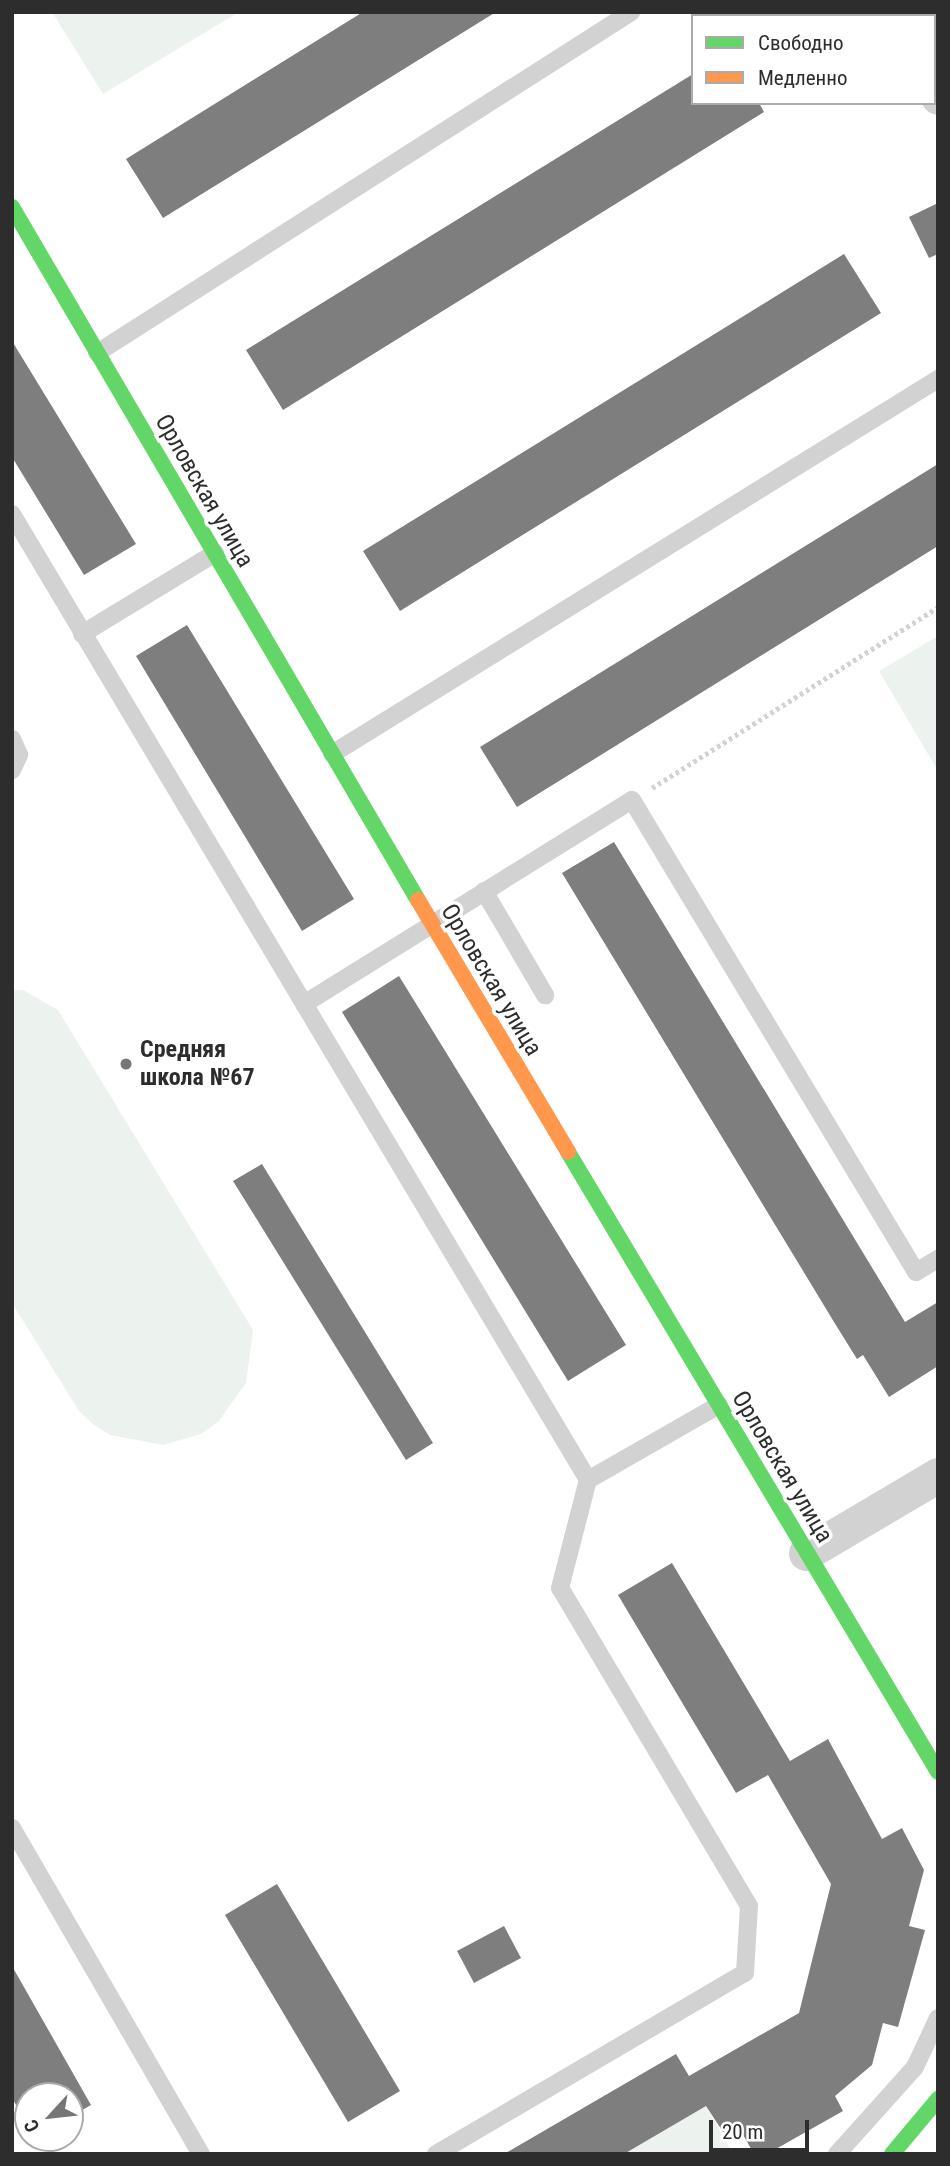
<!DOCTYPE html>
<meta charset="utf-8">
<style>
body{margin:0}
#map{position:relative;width:950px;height:2166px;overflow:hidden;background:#fff;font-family:"Roboto Condensed",sans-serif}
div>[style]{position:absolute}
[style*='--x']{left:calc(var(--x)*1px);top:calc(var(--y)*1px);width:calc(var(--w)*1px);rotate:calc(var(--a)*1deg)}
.green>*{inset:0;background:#ecf3ee}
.building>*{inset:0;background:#7e7e7e}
.path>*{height:4.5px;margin-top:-2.25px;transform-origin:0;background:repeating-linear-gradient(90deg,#d2d2d2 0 3.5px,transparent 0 7px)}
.lane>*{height:18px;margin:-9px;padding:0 9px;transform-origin:9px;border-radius:9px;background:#d2d2d2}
.street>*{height:35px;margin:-17.5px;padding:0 17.5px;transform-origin:17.5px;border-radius:17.5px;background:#d2d2d2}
.fast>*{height:16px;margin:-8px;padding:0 8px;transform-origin:8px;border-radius:8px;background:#63d668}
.slow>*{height:16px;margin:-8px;padding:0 8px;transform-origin:8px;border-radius:8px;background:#ff974d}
.dots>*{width:19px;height:19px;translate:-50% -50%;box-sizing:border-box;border:4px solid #fff;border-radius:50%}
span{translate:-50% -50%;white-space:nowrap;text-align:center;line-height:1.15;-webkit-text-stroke:7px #fff;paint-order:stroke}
.street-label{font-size:24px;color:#2d2d2d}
.poi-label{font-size:24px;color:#2d2d2d;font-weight:700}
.left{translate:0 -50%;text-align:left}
.frame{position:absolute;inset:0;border:14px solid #2d2d2d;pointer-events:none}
.legend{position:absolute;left:691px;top:14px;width:245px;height:91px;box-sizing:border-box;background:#fff;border:2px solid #ababab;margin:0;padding:9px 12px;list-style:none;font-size:21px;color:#2d2d2d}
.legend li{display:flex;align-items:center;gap:14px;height:35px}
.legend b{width:35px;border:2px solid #ababab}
.north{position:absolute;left:14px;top:2082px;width:70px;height:70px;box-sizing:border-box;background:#fff;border:2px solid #ababab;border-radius:50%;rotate:243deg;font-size:19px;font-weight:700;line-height:28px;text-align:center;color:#2d2d2d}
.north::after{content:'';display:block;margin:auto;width:24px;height:32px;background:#767676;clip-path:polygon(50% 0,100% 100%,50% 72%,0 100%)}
.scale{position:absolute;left:709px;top:2120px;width:100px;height:32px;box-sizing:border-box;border:4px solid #2d2d2d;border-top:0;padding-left:9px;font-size:21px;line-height:24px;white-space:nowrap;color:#2d2d2d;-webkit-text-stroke:5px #fff;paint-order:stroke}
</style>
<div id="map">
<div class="green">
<i style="clip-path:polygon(52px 12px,239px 12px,103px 94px)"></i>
<i style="clip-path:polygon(938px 636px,938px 771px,879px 671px)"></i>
<i style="clip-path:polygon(12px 990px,23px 990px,58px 1010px,253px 1330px,246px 1383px,218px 1422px,201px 1434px,163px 1445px,110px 1435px,94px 1425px,79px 1411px,12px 1303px)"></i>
<i style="clip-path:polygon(706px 2106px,733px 2154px,624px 2154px)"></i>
</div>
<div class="building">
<i style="clip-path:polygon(363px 12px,496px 12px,163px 218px,126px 159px)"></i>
<i style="clip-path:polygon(693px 74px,693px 103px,759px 103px,764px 112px,283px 410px,246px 350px)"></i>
<i style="clip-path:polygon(938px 203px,938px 254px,929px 258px,909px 217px)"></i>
<i style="clip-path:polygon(844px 254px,881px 313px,400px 611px,363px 551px)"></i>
<i style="clip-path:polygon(12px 341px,136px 544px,84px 575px,12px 457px)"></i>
<i style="clip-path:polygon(938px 464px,938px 546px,517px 807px,480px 747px)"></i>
<i style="clip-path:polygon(187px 625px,354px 899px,302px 931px,136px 656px)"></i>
<i style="clip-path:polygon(614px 842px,905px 1322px,938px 1302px,938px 1366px,889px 1397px,863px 1355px,857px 1359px,834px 1322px,562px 873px)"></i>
<i style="clip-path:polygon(399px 976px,626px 1345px,568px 1381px,342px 1012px)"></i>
<i style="clip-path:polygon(262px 1164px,433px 1443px,406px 1460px,233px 1181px)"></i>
<i style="clip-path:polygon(672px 1563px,790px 1761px,828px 1739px,882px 1839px,902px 1828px,924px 1870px,909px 1926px,925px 1930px,898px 2027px,883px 2023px,872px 2065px,835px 2096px,843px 2111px,767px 2154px,754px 2154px,737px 2124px,723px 2132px,706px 2106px,624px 2154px,504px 2154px,676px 2054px,689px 2076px,799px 2013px,831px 1884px,768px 1775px,736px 1793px,618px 1595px)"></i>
<i style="clip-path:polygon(277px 1884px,400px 2091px,348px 2122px,225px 1915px)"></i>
<i style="clip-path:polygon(504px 1926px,521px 1958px,474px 1983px,457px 1951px)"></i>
<i style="clip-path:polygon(12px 1966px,91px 2105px,70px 2117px,70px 2096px,28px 2096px,28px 2126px,12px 2098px)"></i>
</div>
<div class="path">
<i style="--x:652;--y:788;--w:338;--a:-32.3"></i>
</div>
<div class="lane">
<i style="--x:97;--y:353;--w:634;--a:-32.56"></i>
<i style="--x:12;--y:514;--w:1125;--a:59.19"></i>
<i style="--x:82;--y:634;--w:156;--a:-31.3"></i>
<i style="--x:12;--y:739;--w:17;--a:66"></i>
<i style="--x:19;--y:755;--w:17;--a:115"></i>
<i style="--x:332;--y:754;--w:713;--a:-31.75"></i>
<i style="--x:484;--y:891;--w:121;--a:59.6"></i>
<i style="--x:304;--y:1004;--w:386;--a:-31.9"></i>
<i style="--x:632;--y:800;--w:551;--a:58.96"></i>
<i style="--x:916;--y:1272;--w:26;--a:-31"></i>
<i style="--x:12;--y:1828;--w:377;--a:59.9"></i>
<i style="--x:436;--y:2154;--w:358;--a:-30.4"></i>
<i style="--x:745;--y:1973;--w:67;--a:-86.6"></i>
<i style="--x:749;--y:1906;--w:370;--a:-120.7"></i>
<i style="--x:560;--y:1588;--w:112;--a:-75.5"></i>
<i style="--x:588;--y:1480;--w:151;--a:-29.8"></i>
<i style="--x:837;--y:2154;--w:117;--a:-48.1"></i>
<i style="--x:915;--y:2067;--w:54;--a:-64.9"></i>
</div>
<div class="street">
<i style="--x:886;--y:12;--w:4;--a:63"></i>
<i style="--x:934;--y:91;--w:7;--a:56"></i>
<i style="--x:806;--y:1553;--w:153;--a:-30.6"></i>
</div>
<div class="fast">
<i style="--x:12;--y:207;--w:803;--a:59.64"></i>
<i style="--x:568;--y:1152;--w:722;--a:59.17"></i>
<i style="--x:892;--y:2154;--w:72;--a:-50.1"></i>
</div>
<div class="slow">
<i style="--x:418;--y:900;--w:293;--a:59.2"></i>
</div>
<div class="dots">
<i style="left:126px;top:1064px;background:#767676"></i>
</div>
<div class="street-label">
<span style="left:204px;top:491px;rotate:60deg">Орловская улица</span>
<span style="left:491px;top:980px;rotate:59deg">Орловская улица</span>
<span style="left:782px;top:1467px;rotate:59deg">Орловская улица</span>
</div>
<div class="poi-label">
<span class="left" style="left:140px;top:1064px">Средняя<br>школа №67</span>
</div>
<div class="frame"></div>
<ul class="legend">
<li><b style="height:9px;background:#63d668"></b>Свободно</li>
<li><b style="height:9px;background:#ff974d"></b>Медленно</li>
</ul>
<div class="north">С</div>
<div class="scale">20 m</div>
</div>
